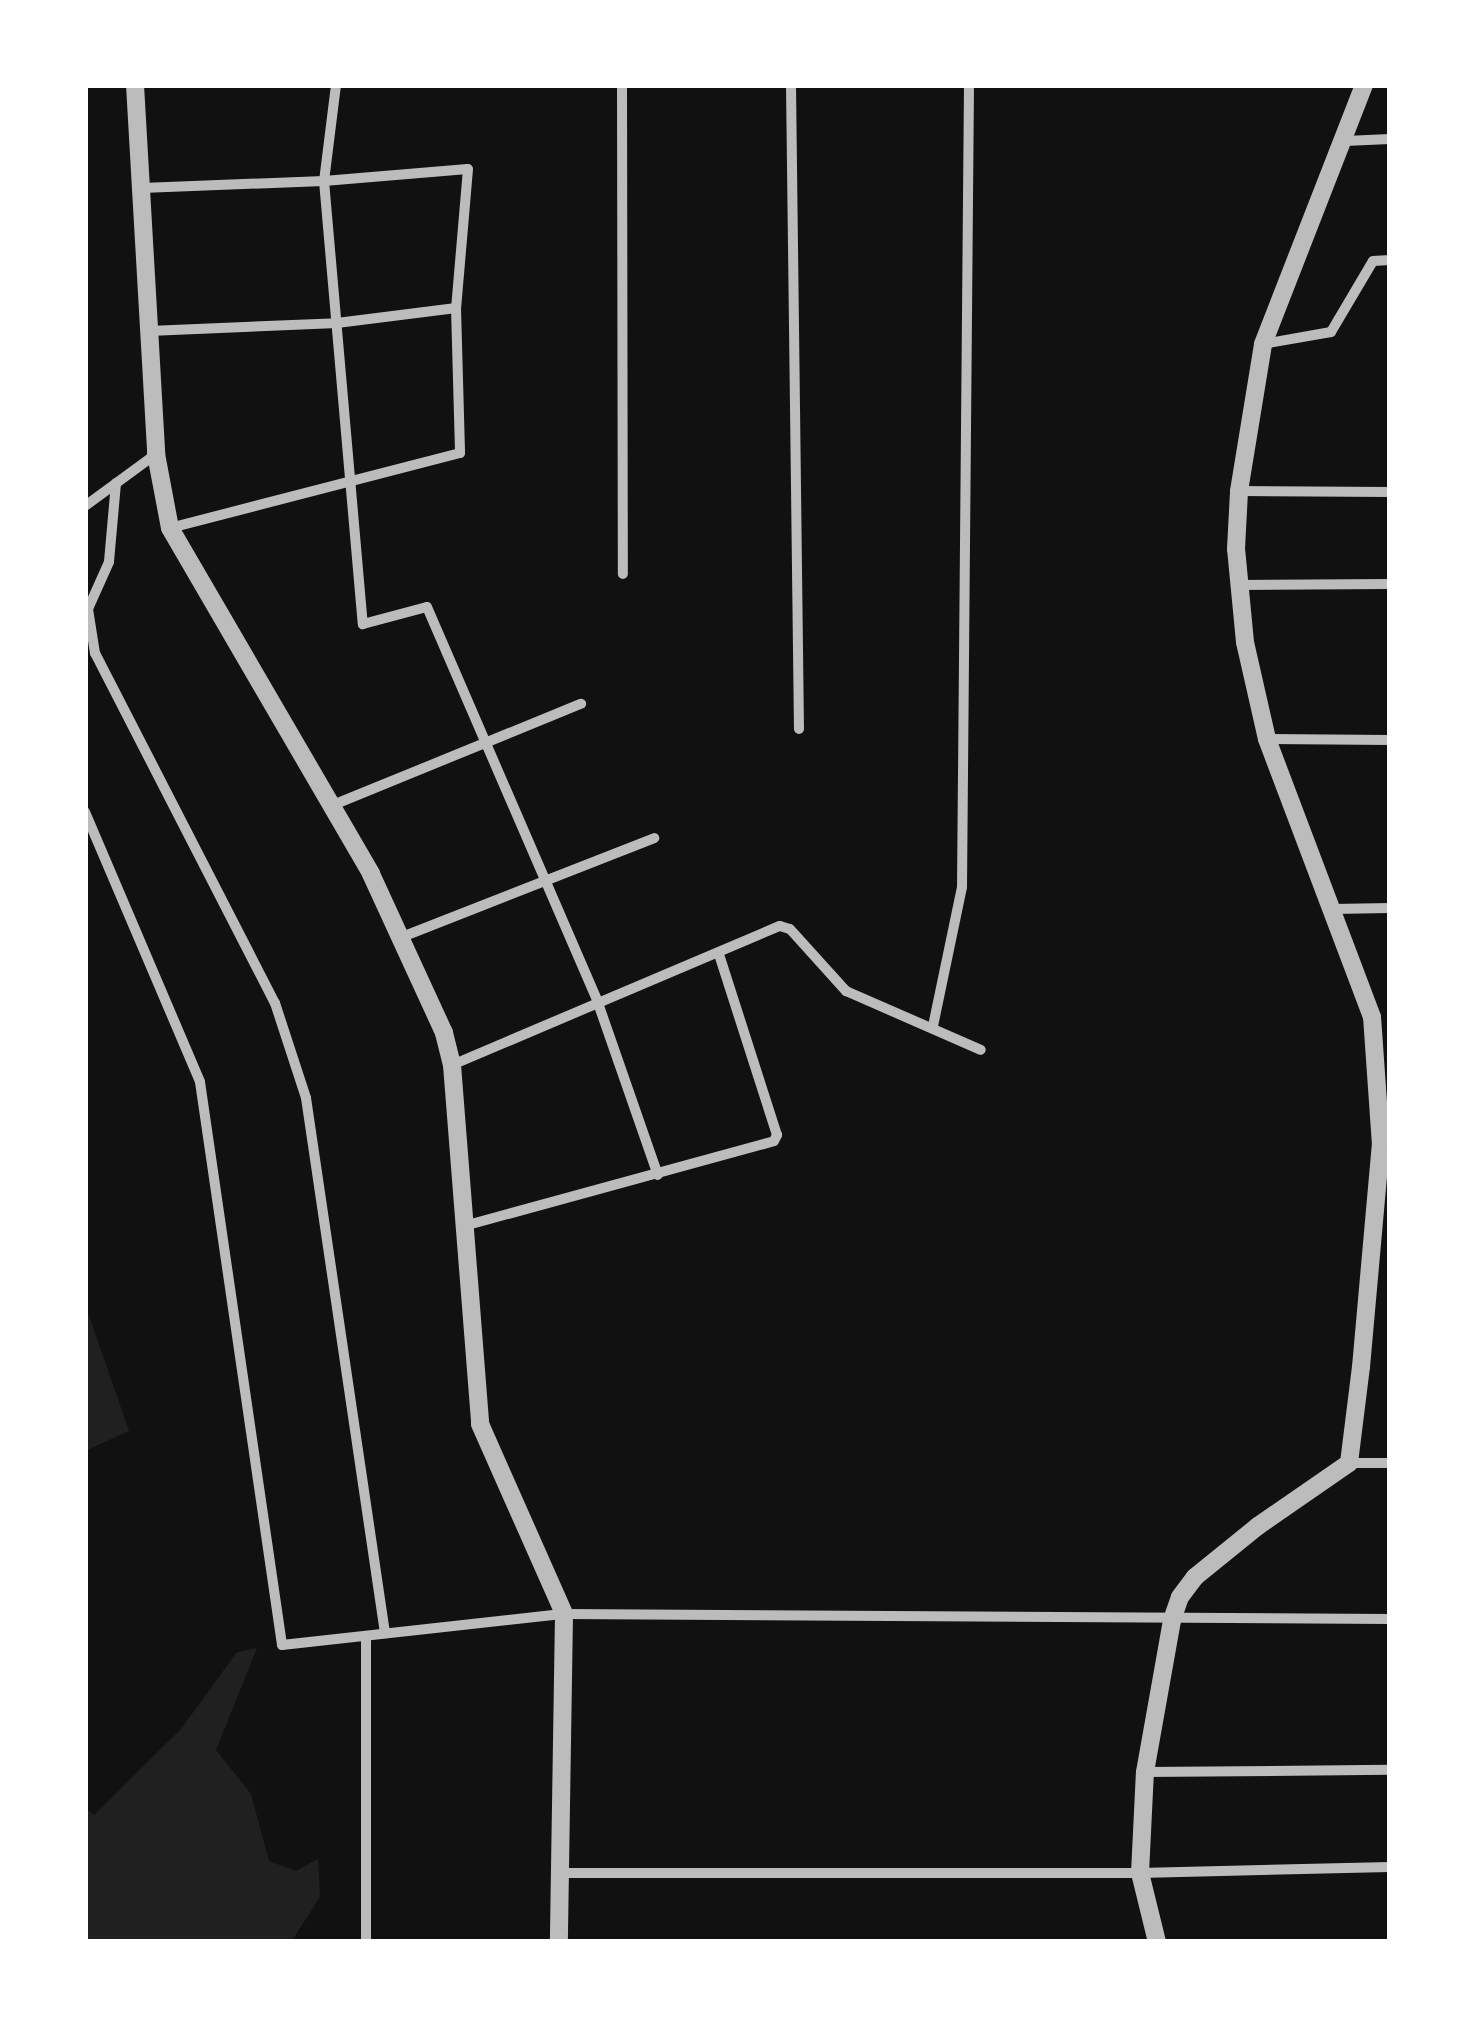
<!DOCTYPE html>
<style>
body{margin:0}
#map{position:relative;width:1475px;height:2027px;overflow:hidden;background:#111;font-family:Jost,sans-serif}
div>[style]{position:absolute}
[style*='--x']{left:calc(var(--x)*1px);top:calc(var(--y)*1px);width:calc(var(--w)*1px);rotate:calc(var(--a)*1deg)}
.green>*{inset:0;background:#202020}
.minor>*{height:10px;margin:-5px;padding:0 5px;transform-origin:5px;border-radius:5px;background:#bcbcbc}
.tertiary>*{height:18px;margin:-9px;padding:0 9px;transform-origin:9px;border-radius:9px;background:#bcbcbc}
span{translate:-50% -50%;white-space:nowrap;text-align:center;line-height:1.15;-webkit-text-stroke:9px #fff;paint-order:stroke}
.frame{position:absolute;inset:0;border:88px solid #fff;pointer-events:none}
</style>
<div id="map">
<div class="green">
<i style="clip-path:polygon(85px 1304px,129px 1431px,85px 1451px)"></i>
<i style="clip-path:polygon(257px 1648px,216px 1750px,251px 1794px,269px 1861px,296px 1871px,318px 1859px,320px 1897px,291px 1942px,85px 1942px,85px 1808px,94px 1815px,181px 1729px,237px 1652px)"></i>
</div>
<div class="minor">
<i style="--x:336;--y:85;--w:97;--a:97.1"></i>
<i style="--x:324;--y:181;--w:445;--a:85"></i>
<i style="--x:363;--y:624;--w:66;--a:-14.9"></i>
<i style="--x:427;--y:607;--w:431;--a:66.6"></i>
<i style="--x:598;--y:1003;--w:182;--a:70.8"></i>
<i style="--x:622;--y:85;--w:489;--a:89.9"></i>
<i style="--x:791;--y:85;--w:644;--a:89.29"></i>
<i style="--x:1345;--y:141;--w:45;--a:-2.5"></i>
<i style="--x:142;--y:188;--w:182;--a:-2.2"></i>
<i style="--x:324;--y:181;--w:144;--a:-4.8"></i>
<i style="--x:468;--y:169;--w:140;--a:94.9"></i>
<i style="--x:456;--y:308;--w:145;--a:88.4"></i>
<i style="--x:460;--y:453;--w:300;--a:165.5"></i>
<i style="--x:149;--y:331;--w:188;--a:-2.4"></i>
<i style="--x:337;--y:323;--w:120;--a:-7.2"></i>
<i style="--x:1263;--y:344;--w:69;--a:-10"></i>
<i style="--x:1331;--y:332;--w:82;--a:-59.4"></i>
<i style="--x:1373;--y:261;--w:17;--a:-3"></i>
<i style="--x:116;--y:483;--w:79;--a:95.1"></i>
<i style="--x:109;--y:562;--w:51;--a:114.1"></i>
<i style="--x:88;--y:609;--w:45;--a:81"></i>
<i style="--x:95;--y:653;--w:394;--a:62.8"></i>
<i style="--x:275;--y:1003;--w:100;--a:71.9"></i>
<i style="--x:306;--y:1098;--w:541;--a:81.6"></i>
<i style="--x:1239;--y:491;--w:151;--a:0.4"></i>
<i style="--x:85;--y:506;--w:88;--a:-36.2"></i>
<i style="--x:1237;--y:585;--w:153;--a:-0.4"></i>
<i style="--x:1267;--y:739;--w:123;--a:0.5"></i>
<i style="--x:333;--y:805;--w:268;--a:-22.2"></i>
<i style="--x:85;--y:812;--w:293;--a:66.9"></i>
<i style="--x:200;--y:1082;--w:569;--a:81.71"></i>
<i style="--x:282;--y:1645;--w:284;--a:-6.3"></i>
<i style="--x:564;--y:1614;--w:826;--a:0.35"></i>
<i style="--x:1333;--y:909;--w:57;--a:-1"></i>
<i style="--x:402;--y:937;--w:271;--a:-21.4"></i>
<i style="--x:933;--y:1026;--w:142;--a:-78.2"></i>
<i style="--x:962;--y:887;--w:802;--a:-89.5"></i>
<i style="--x:452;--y:1065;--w:356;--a:-23"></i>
<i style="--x:780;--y:926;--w:10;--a:17"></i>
<i style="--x:790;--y:929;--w:84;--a:47.9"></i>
<i style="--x:846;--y:991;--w:147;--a:23.6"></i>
<i style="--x:464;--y:1226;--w:321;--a:-15.3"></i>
<i style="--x:774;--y:1141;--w:7;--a:-63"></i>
<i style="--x:777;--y:1135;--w:190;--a:-107.8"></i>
<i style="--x:1349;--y:1463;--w:41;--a:0"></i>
<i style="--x:1145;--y:1772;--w:245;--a:-0.5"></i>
<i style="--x:560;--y:1873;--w:580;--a:0"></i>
<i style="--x:1140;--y:1873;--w:250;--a:-1.4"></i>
<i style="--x:366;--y:1942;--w:306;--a:-90"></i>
</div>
<div class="tertiary">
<i style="--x:135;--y:85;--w:370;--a:86.7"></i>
<i style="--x:156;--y:454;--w:75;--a:79.3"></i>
<i style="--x:170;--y:528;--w:400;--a:59.8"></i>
<i style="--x:371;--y:874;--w:175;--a:65.3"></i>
<i style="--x:444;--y:1033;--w:33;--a:76"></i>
<i style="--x:452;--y:1065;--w:360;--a:85.5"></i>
<i style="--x:480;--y:1424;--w:208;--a:66.1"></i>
<i style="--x:564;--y:1614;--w:328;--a:90.9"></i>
<i style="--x:1157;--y:1942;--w:71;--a:-103.8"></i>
<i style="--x:1140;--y:1873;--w:101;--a:-87.2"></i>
<i style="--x:1145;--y:1772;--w:154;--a:-79.9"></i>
<i style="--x:1172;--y:1620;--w:24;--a:-71"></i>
<i style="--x:1180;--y:1597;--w:25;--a:-53"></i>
<i style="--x:1195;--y:1577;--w:81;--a:-39"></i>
<i style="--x:1258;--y:1526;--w:111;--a:-34.7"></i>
<i style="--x:1349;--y:1463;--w:97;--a:-82.9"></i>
<i style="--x:1361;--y:1367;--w:223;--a:-84.9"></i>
<i style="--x:1381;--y:1145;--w:128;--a:-94"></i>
<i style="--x:1372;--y:1017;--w:297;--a:-110.7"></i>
<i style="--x:1267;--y:739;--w:99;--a:-102.8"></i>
<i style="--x:1245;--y:642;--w:93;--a:-95.5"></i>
<i style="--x:1236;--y:549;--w:58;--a:-87"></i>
<i style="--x:1239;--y:491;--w:149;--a:-80.7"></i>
<i style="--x:1263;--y:344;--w:278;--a:-68.7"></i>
</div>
<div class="frame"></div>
</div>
